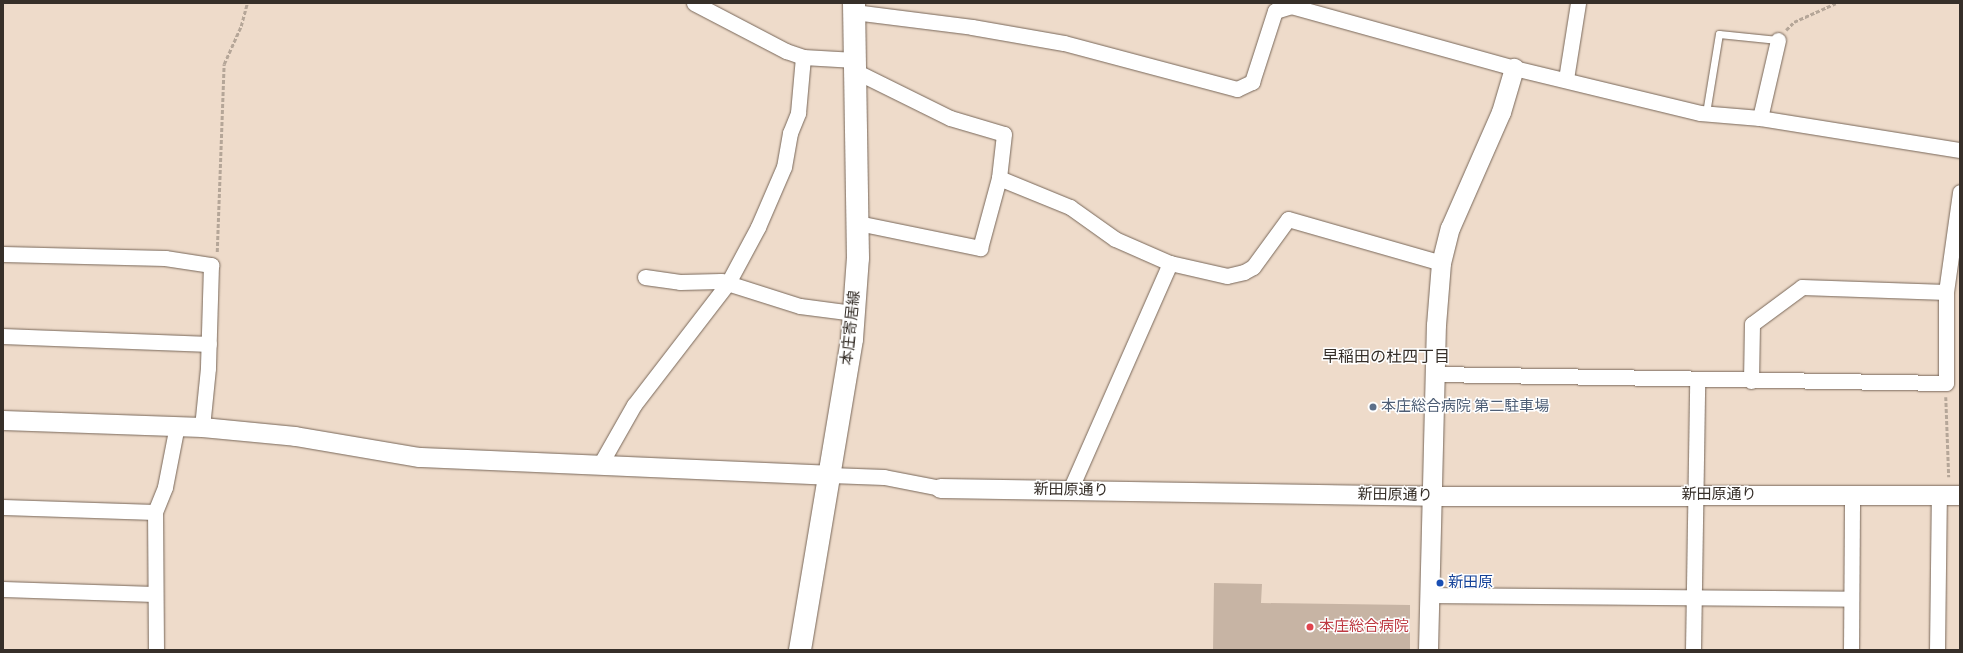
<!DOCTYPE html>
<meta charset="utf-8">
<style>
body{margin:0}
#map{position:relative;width:1963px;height:653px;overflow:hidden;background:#eedbca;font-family:Signika,"Noto Sans JP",sans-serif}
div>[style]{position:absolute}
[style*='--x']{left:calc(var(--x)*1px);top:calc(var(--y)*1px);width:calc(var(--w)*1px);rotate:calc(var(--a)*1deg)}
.building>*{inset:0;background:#c7b4a4}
.path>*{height:2.5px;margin-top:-1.25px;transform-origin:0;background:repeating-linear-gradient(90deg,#b5a698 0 4px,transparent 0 6px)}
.roads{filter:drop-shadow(0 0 1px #786759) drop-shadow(0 0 1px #786759)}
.service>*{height:7px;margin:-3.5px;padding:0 3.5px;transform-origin:3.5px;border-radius:3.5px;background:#fff}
.minor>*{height:15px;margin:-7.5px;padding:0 7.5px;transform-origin:7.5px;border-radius:7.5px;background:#fff}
.tertiary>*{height:19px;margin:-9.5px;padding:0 9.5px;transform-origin:9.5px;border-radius:9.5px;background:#fff}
.primary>*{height:22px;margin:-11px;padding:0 11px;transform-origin:11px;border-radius:11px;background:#fff}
.dots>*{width:11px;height:11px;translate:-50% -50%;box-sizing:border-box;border:2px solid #fff;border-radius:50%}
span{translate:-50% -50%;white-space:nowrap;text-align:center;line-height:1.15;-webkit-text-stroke:3px #fff;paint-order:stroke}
.street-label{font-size:15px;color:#362f29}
.service-label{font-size:15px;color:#4e5e75}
.left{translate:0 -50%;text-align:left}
.transit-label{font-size:15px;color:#164399}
.health-label{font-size:15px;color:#be3a42}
.neighbourhood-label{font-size:16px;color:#362f29}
.frame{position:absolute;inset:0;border:4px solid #362f29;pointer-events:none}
</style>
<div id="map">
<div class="building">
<i style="clip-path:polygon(1214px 583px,1262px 584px,1261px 603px,1410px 605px,1410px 650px,1213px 650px)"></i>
</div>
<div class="path">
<i style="--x:1786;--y:30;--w:11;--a:-45"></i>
<i style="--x:1794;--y:22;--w:46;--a:-24.3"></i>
<i style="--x:217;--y:252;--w:188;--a:-87.9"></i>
<i style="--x:224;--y:64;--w:42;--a:-65.9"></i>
<i style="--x:241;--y:26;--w:24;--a:-75"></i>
<i style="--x:1946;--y:397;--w:80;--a:87.9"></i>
</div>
<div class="roads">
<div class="service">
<i style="--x:1706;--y:113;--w:80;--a:-80.7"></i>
<i style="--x:1719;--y:34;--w:59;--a:5.8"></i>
</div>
<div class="minor">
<i style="--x:694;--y:3;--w:104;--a:27.6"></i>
<i style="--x:786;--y:51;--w:18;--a:19"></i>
<i style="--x:803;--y:57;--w:52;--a:3.3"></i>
<i style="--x:854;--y:12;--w:119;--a:7.2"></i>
<i style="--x:972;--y:27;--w:93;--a:9.9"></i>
<i style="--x:1064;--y:43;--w:179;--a:14.9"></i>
<i style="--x:1237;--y:89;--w:17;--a:-25"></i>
<i style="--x:1252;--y:82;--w:75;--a:-72.1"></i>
<i style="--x:1275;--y:11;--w:17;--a:-17"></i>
<i style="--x:1291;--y:6;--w:231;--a:15.5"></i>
<i style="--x:1514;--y:68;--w:191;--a:13.6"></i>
<i style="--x:1700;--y:113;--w:60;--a:4.8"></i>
<i style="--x:1760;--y:118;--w:203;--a:9.1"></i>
<i style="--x:855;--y:71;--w:106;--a:26.3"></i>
<i style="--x:950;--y:118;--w:56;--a:16.5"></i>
<i style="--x:1004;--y:134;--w:44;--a:96.5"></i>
<i style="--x:1566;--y:79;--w:77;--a:-81"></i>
<i style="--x:1760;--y:118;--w:80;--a:-77"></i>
<i style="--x:858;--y:223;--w:125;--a:11.6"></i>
<i style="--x:980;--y:248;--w:73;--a:-74.8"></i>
<i style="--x:999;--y:178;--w:77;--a:22.2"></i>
<i style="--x:1070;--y:207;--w:55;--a:35.4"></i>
<i style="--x:1115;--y:239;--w:60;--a:23.6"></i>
<i style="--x:3;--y:254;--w:162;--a:1.4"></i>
<i style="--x:165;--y:258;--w:47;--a:8.7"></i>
<i style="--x:211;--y:265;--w:103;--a:91.7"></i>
<i style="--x:208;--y:368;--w:59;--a:95.8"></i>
<i style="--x:645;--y:277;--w:35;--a:8"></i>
<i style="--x:680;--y:282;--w:41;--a:-1.4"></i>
<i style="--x:721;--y:281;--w:83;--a:17.6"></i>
<i style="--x:800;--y:306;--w:53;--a:7.5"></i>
<i style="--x:3;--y:336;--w:206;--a:2.2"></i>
<i style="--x:1435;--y:374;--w:511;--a:1.01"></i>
<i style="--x:1946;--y:383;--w:91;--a:-90"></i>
<i style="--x:1946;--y:292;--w:101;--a:-82"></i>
<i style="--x:1751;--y:381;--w:57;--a:-89"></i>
<i style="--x:1752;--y:324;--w:62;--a:-36.5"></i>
<i style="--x:1802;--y:287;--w:144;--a:2"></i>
<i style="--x:601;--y:463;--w:67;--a:-60.4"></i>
<i style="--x:634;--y:405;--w:154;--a:-52.4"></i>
<i style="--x:728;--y:283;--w:64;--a:-61.8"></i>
<i style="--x:758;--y:227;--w:65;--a:-66.6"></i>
<i style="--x:784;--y:167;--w:35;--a:-80"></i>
<i style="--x:790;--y:133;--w:22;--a:-68"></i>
<i style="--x:798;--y:113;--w:56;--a:-84.9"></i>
<i style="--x:830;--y:475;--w:54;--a:2.1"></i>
<i style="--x:884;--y:477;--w:57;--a:11.1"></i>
<i style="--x:1070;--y:490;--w:248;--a:-66.2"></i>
<i style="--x:1170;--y:263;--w:58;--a:12.8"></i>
<i style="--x:1227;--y:276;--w:17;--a:-13"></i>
<i style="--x:1244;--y:272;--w:10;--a:-29"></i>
<i style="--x:1253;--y:267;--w:59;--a:-53.9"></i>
<i style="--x:1288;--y:219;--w:159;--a:16"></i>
<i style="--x:3;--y:507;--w:152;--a:1.9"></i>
<i style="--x:3;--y:589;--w:151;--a:1.9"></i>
<i style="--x:1432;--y:595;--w:419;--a:0.5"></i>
<i style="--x:156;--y:650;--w:138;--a:-90.4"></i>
<i style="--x:155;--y:512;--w:27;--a:-68"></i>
<i style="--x:165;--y:487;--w:63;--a:-79"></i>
<i style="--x:1693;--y:650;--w:269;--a:-89.1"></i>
<i style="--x:1851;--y:650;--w:155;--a:-89.6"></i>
<i style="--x:1937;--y:650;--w:155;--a:-89.3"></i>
</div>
<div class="tertiary">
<i style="--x:3;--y:420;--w:199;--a:2"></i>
<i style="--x:202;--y:427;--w:93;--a:5.5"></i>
<i style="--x:295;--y:436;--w:126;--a:9.6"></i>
<i style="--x:419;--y:457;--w:411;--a:2.5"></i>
<i style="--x:940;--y:488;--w:492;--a:0.9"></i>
<i style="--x:1432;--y:496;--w:528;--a:-0.11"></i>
<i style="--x:1428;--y:650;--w:325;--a:-88.6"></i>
<i style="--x:1436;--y:325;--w:62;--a:-85.4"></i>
<i style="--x:1441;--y:263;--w:36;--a:-76"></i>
<i style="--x:1450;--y:228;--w:127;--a:-66.3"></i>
<i style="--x:1501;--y:112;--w:46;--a:-73.5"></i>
</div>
<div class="primary">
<i style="--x:800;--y:650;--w:315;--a:-80.5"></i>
<i style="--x:852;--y:339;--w:81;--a:-85.8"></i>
<i style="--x:858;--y:258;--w:255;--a:-90.9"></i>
</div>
</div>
<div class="dots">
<i style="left:1373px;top:407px;background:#5c6f8a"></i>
<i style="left:1440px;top:583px;background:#1a4fb4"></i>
<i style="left:1310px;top:627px;background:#e0444e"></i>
</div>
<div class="street-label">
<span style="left:851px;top:328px;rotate:-84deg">本庄寄居線</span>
<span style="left:1071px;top:490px;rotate:1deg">新田原通り</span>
<span style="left:1395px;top:495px;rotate:1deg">新田原通り</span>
<span style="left:1719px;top:495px">新田原通り</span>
</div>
<div class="service-label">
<span class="left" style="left:1381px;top:407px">本庄総合病院 第二駐車場</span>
</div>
<div class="transit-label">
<span class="left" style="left:1448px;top:583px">新田原</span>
</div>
<div class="health-label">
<span class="left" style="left:1319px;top:627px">本庄総合病院</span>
</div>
<div class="neighbourhood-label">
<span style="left:1386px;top:357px">早稲田の杜四丁目</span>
</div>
<div class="frame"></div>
</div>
